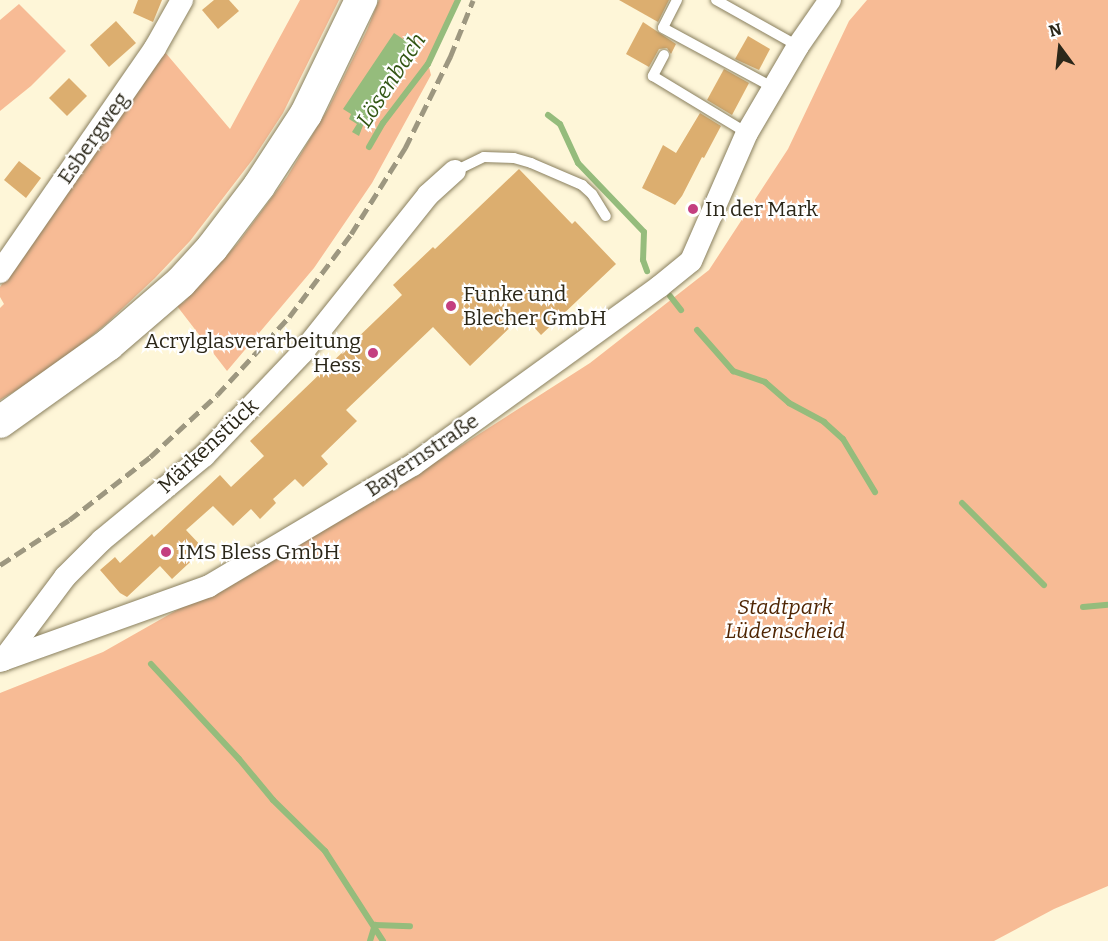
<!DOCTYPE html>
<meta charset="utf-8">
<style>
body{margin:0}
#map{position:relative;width:1108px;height:941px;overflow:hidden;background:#fef6d8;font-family:Bitter,serif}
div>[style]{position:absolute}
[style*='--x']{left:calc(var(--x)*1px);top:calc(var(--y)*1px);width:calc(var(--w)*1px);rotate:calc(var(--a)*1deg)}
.green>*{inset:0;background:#f7bb95}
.water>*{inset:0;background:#95bc7c}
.stream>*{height:6px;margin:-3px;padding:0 3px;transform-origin:3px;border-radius:3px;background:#95bc7c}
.building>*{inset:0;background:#dcae6f}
.roads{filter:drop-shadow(0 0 2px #897f5e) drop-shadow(0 0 2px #897f5e)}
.lane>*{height:10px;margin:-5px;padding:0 5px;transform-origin:5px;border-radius:5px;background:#fff}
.street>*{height:22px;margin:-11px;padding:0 11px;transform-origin:11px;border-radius:11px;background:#fff}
.secondary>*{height:32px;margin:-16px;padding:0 16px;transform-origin:16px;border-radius:16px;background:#fff}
.rail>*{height:4.5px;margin-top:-2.25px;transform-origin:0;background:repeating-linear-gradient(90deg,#9d9780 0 12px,transparent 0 18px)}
.dots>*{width:16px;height:16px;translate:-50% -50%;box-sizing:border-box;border:3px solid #fff;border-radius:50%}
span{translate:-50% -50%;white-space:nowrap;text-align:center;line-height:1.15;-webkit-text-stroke:4.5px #fff;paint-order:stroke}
.street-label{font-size:21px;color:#2b2719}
.poi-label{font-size:21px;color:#2b2719}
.left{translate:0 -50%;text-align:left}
.right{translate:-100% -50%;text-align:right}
.park-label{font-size:21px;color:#4f2503;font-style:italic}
.water-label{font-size:22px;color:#335614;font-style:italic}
.north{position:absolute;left:1030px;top:18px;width:60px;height:60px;-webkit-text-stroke:4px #fff;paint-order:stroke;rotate:345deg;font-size:16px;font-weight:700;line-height:24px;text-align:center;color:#2b2719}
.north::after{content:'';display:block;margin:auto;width:21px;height:27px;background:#2b2719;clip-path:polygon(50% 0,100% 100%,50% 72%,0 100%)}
</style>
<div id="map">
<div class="green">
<i style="clip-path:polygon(300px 0,339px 0,283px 113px,253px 159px,190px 241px,155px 278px,106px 324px,49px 371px,0 400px,0 308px,4px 304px,0 297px,0 287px,164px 51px,230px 129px)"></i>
<i style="clip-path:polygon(379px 0,458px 0,428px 63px,431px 75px,372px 183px,314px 268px,227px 371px,177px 306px,184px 302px,238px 243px,287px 177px,328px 109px,367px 30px)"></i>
<i style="clip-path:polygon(867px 0,1108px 0,1108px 886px,1054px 909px,994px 941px,0 941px,0 693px,103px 652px,417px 474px,590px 363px,709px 270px,788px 149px,849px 21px)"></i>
<i style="clip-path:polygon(19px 4px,66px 51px,31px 86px,0 111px,0 20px)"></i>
</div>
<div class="water">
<i style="clip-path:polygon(394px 33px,403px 39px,407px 33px,413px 38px,410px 43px,419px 49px,368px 126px,364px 123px,359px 136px,352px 132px,357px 124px,349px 119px,351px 114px,343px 109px)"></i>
</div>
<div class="stream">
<i style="--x:548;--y:115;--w:15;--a:37"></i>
<i style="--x:560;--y:124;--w:43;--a:65.2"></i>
<i style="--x:578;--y:163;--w:95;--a:46.3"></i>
<i style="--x:644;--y:232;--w:28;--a:92"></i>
<i style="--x:643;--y:260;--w:12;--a:70"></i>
<i style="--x:369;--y:147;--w:28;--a:-60"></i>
<i style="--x:383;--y:123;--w:74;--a:-52.7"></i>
<i style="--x:428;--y:64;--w:71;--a:-64.9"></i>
<i style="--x:670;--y:296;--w:18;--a:52"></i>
<i style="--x:697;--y:330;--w:55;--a:48.7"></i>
<i style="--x:733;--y:371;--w:34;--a:19"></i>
<i style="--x:765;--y:382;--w:32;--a:41"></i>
<i style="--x:789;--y:403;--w:40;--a:28"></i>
<i style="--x:824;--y:422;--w:25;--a:42"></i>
<i style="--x:843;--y:439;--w:62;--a:58.9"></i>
<i style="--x:962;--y:503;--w:116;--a:45"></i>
<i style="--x:1083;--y:607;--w:25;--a:-5"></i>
<i style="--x:151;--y:664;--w:129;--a:47.2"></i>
<i style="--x:239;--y:759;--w:53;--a:50.3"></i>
<i style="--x:273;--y:800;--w:73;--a:44.4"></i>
<i style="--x:325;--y:851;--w:107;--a:57.2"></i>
<i style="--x:370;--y:941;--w:17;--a:-73"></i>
<i style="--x:375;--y:925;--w:35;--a:2"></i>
</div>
<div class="building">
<i style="clip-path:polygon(138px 0,162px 0,153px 22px,133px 13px)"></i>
<i style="clip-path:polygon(214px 0,229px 0,239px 11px,218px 29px,202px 10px)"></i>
<i style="clip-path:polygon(619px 0,669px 0,658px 22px)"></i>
<i style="clip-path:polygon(116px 21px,136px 43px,109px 67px,90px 45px)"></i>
<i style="clip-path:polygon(643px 22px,676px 44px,671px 54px,667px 48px,659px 49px,649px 67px,626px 54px)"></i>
<i style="clip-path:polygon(748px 36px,770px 49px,759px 70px,735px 59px)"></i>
<i style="clip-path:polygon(724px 69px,749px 83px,732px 115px,707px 100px)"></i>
<i style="clip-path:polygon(69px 78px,87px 96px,67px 116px,49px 98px)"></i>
<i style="clip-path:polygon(700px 113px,721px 126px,704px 158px,702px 157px,682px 196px,675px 205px,642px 188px,663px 145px,676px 153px)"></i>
<i style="clip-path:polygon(19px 161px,41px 178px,26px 198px,4px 180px)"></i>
<i style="clip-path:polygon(519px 169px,572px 224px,575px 221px,616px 264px,541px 335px,523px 315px,470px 366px,433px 327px,346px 410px,357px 421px,321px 456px,328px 464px,303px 487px,295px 479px,273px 499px,276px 503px,260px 519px,251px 509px,233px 526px,213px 506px,186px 530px,204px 549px,172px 579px,160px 566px,127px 597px,120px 593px,100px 570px,115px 557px,120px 563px,152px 534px,154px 537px,220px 475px,231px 487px,264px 456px,250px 441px,402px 295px,393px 285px,433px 247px,435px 249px)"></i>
</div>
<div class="roads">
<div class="lane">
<i style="--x:677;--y:0;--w:31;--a:117"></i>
<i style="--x:663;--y:28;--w:126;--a:28.4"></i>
<i style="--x:716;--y:0;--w:94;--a:29.3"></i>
<i style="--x:664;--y:55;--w:24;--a:118"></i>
<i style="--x:653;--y:76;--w:110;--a:31.2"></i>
<i style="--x:455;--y:171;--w:32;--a:-26"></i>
<i style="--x:484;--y:157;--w:30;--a:2"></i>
<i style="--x:514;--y:158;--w:18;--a:16"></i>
<i style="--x:531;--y:163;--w:56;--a:23.3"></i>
<i style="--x:582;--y:185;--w:13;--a:42"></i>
<i style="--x:592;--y:194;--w:26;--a:58"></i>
</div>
<div class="street">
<i style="--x:0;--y:272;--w:272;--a:-55.3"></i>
<i style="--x:155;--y:48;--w:55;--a:-60.6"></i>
<i style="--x:3;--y:660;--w:104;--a:-53.2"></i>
<i style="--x:65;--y:577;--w:52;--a:-45"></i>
<i style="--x:102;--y:540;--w:132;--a:-39.5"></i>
<i style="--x:204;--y:456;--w:142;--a:-46.4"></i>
<i style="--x:302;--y:353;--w:202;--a:-51.4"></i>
<i style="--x:428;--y:195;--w:36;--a:-42"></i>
<i style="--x:0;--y:661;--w:222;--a:-19.7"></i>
<i style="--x:209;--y:586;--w:237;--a:-30.7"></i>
<i style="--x:413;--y:465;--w:304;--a:-35.9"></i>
<i style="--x:659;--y:287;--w:41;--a:-39.1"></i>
<i style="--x:691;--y:261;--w:140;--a:-66.4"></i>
<i style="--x:747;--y:133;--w:101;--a:-59.6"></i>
<i style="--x:798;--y:46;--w:56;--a:-55.2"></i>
</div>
<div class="secondary">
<i style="--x:0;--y:422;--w:133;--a:-35.5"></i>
<i style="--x:108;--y:345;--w:96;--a:-40.8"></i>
<i style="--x:181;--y:282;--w:46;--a:-47.6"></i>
<i style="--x:212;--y:248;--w:78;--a:-52.8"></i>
<i style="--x:259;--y:186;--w:86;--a:-56.9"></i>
<i style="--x:306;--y:114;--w:127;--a:-64.2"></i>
</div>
</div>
<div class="rail">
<i style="--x:0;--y:565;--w:82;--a:-33.1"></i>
<i style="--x:69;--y:520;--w:103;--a:-37.9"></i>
<i style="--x:150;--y:457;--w:91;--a:-42.8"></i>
<i style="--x:217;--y:395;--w:106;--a:-47.3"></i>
<i style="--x:289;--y:317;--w:104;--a:-53.2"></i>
<i style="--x:351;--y:234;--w:102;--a:-57.9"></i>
<i style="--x:405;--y:148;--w:102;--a:-63.7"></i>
<i style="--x:450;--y:57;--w:61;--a:-68"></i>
</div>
<div class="dots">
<i style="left:693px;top:209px;background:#c43f80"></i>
<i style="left:451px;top:306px;background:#c43f80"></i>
<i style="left:373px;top:353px;background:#c43f80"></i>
<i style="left:166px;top:552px;background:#c43f80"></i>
</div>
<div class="street-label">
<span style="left:93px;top:138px;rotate:-55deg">Esbergweg</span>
<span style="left:208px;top:446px;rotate:-43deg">Märkenstück</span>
<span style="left:422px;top:455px;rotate:-34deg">Bayernstraße</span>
</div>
<div class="poi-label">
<span class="left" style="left:705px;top:209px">In der Mark</span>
<span class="left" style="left:463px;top:306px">Funke und<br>Blecher GmbH</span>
<span class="right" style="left:361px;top:353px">Acrylglasverarbeitung<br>Hess</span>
<span class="left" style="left:178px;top:552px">IMS Bless GmbH</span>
</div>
<div class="park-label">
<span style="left:785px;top:619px">Stadtpark<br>Lüdenscheid</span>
</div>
<div class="water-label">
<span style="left:391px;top:80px;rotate:-57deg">Lösenbach</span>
</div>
<div class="north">N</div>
</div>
